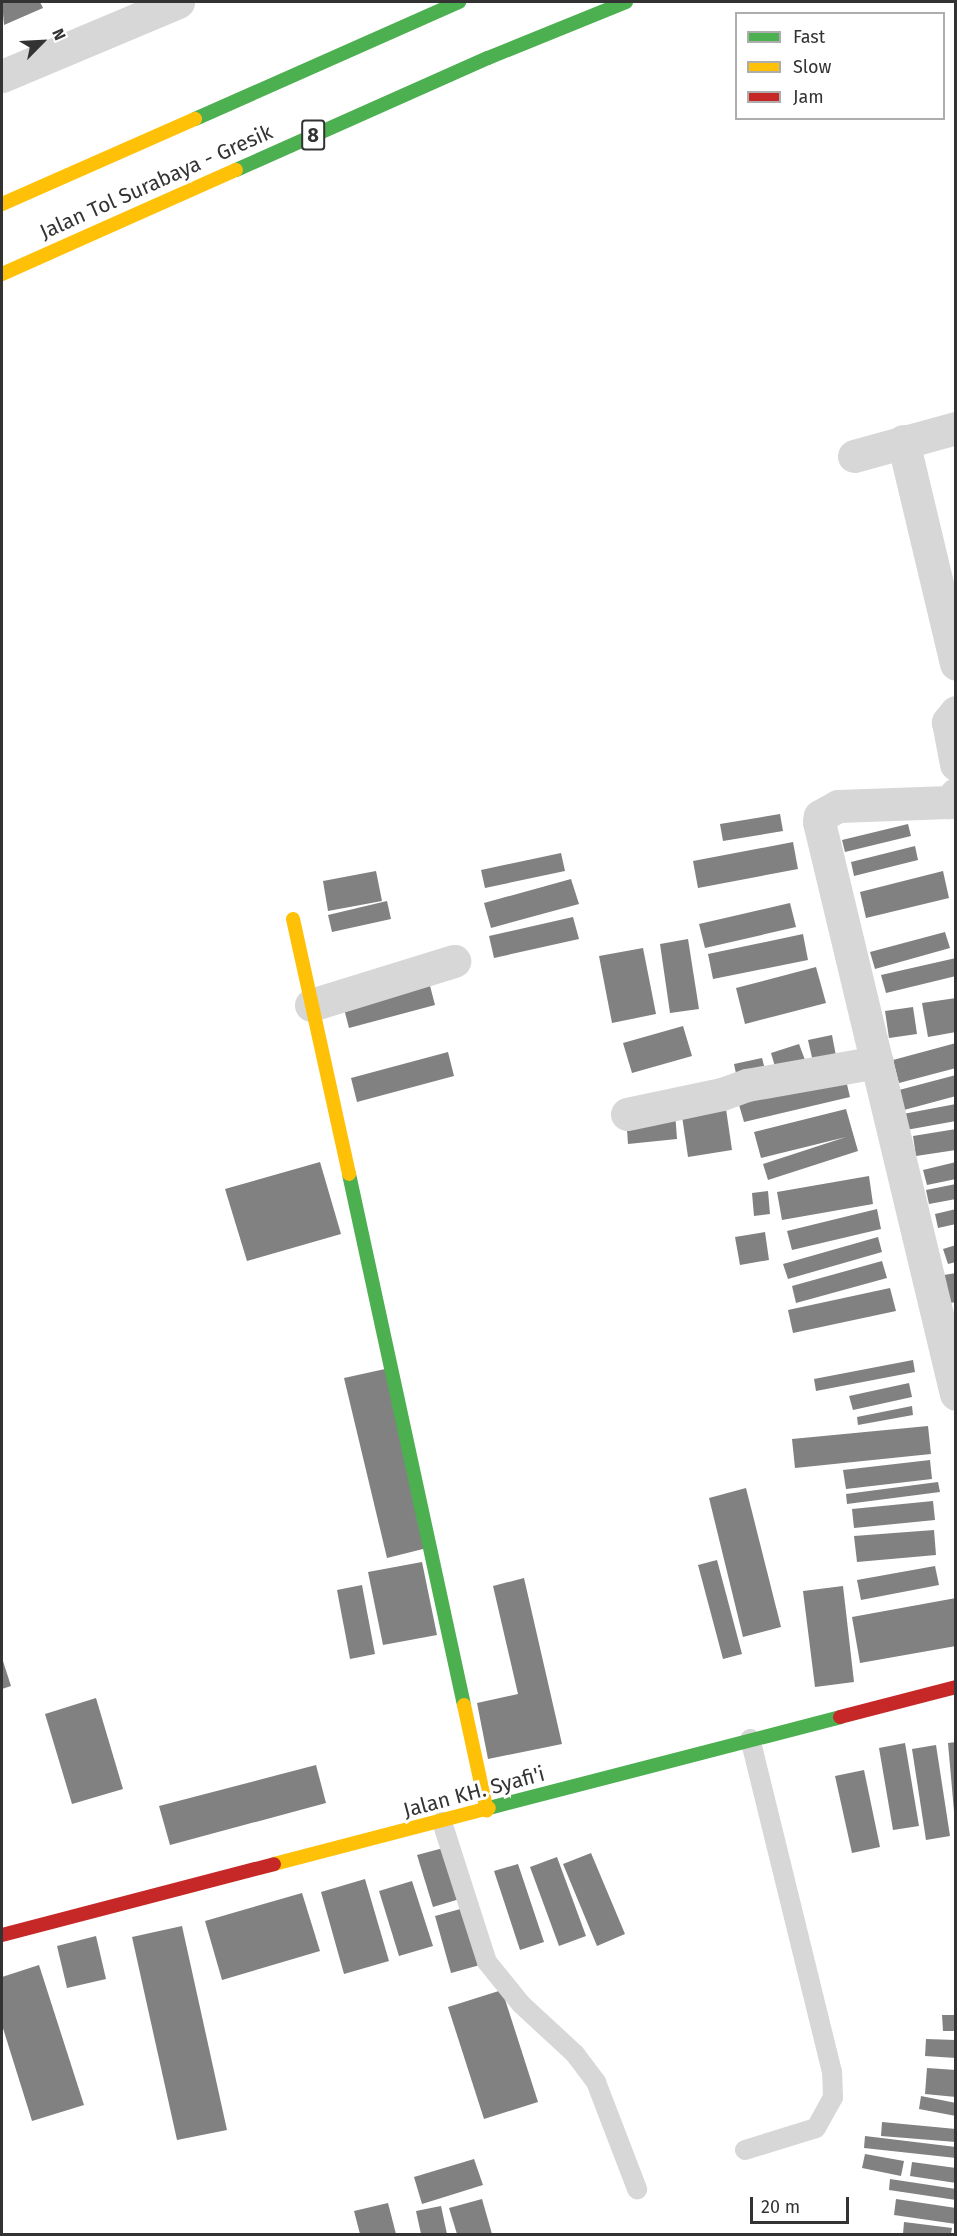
<!DOCTYPE html>
<style>
body{margin:0}
#map{position:relative;width:957px;height:2236px;overflow:hidden;background:#fff;font-family:"Fira Sans",sans-serif}
div>[style]{position:absolute}
[style*='--x']{left:calc(var(--x)*1px);top:calc(var(--y)*1px);width:calc(var(--w)*1px);rotate:calc(var(--a)*1deg)}
.building>*{inset:0;background:#818181}
.lane>*{height:20px;margin:-10px;padding:0 10px;transform-origin:10px;border-radius:10px;background:#d7d7d7}
.street>*{height:33px;margin:-16.5px;padding:0 16.5px;transform-origin:16.5px;border-radius:16.5px;background:#d7d7d7}
.fast>*{height:14px;margin:-7px;padding:0 7px;transform-origin:7px;border-radius:7px;background:#4caf50}
.slow>*{height:14px;margin:-7px;padding:0 7px;transform-origin:7px;border-radius:7px;background:#ffc107}
.jam>*{height:14px;margin:-7px;padding:0 7px;transform-origin:7px;border-radius:7px;background:#c62828}
span{translate:-50% -50%;white-space:nowrap;text-align:center;line-height:1.15;-webkit-text-stroke:6px #fff;paint-order:stroke}
.shield-label span{padding:2px 4px;background:#fff;border:2px solid;border-radius:4px;-webkit-text-stroke-width:0}
.shield-label{font-size:20px;color:#333;font-weight:700}
.street-label{font-size:21px;color:#333}
.frame{position:absolute;inset:0;border:3px solid #333;pointer-events:none}
.legend{position:absolute;left:735px;top:12px;width:210px;height:108px;box-sizing:border-box;background:#fff;border:2px solid #adadad;margin:0;padding:8px 10px;list-style:none;font-size:18px;color:#333}
.legend li{display:flex;align-items:center;gap:12px;height:30px}
.legend b{width:30px;border:2px solid #adadad}
.north{position:absolute;left:12px;top:12px;width:60px;height:60px;-webkit-text-stroke:4px #fff;paint-order:stroke;rotate:66deg;font-size:16px;font-weight:700;line-height:24px;text-align:center;color:#333}
.north::after{content:'';display:block;margin:auto;width:21px;height:27px;background:#333;clip-path:polygon(50% 0,100% 100%,50% 72%,0 100%)}
.scale{position:absolute;left:750px;top:2197px;width:99px;height:27px;box-sizing:border-box;border:3px solid #333;border-top:0;padding-left:8px;font-size:18px;line-height:21px;white-space:nowrap;color:#333;-webkit-text-stroke:4px #fff;paint-order:stroke}
</style>
<div id="map">
<div class="building">
<i style="clip-path:polygon(2px 2px,40px 2px,43px 8px,4px 25px)"></i>
<i style="clip-path:polygon(780px 814px,783px 831px,723px 841px,720px 824px)"></i>
<i style="clip-path:polygon(908px 824px,911px 836px,845px 852px,842px 840px)"></i>
<i style="clip-path:polygon(793px 842px,798px 869px,698px 888px,693px 861px)"></i>
<i style="clip-path:polygon(915px 846px,918px 860px,854px 876px,851px 862px)"></i>
<i style="clip-path:polygon(561px 853px,565px 871px,485px 888px,481px 870px)"></i>
<i style="clip-path:polygon(376px 871px,382px 901px,328px 911px,323px 881px)"></i>
<i style="clip-path:polygon(943px 871px,949px 898px,866px 918px,860px 892px)"></i>
<i style="clip-path:polygon(571px 879px,579px 904px,491px 928px,484px 903px)"></i>
<i style="clip-path:polygon(387px 901px,391px 919px,332px 932px,328px 915px)"></i>
<i style="clip-path:polygon(790px 903px,796px 927px,705px 948px,699px 924px)"></i>
<i style="clip-path:polygon(573px 917px,579px 939px,494px 958px,489px 936px)"></i>
<i style="clip-path:polygon(945px 932px,950px 948px,875px 969px,870px 952px)"></i>
<i style="clip-path:polygon(803px 934px,808px 960px,713px 979px,708px 954px)"></i>
<i style="clip-path:polygon(688px 939px,699px 1009px,670px 1013px,660px 944px)"></i>
<i style="clip-path:polygon(643px 948px,656px 1014px,612px 1023px,599px 956px)"></i>
<i style="clip-path:polygon(956px 958px,956px 976px,886px 993px,881px 975px)"></i>
<i style="clip-path:polygon(816px 967px,826px 1003px,745px 1024px,736px 988px)"></i>
<i style="clip-path:polygon(428px 978px,435px 1005px,349px 1028px,342px 1001px)"></i>
<i style="clip-path:polygon(956px 998px,956px 1032px,928px 1037px,922px 1003px)"></i>
<i style="clip-path:polygon(913px 1007px,917px 1034px,889px 1038px,885px 1011px)"></i>
<i style="clip-path:polygon(683px 1026px,692px 1056px,632px 1073px,623px 1043px)"></i>
<i style="clip-path:polygon(832px 1035px,836px 1056px,813px 1062px,808px 1040px)"></i>
<i style="clip-path:polygon(956px 1043px,956px 1068px,899px 1083px,893px 1060px)"></i>
<i style="clip-path:polygon(799px 1044px,805px 1060px,776px 1070px,771px 1053px)"></i>
<i style="clip-path:polygon(448px 1052px,454px 1076px,357px 1102px,351px 1078px)"></i>
<i style="clip-path:polygon(762px 1058px,767px 1077px,738px 1083px,734px 1064px)"></i>
<i style="clip-path:polygon(844px 1072px,850px 1097px,744px 1122px,737px 1098px)"></i>
<i style="clip-path:polygon(956px 1075px,956px 1096px,904px 1110px,899px 1090px)"></i>
<i style="clip-path:polygon(956px 1104px,956px 1121px,906px 1130px,903px 1114px)"></i>
<i style="clip-path:polygon(726px 1109px,732px 1150px,688px 1157px,682px 1116px)"></i>
<i style="clip-path:polygon(846px 1109px,858px 1151px,768px 1180px,763px 1164px,846px 1137px,761px 1158px,754px 1132px)"></i>
<i style="clip-path:polygon(675px 1112px,677px 1139px,628px 1144px,626px 1116px)"></i>
<i style="clip-path:polygon(956px 1129px,956px 1150px,916px 1156px,913px 1136px)"></i>
<i style="clip-path:polygon(320px 1162px,341px 1234px,247px 1261px,225px 1189px)"></i>
<i style="clip-path:polygon(956px 1162px,956px 1179px,927px 1185px,923px 1170px)"></i>
<i style="clip-path:polygon(869px 1176px,873px 1204px,782px 1220px,777px 1192px)"></i>
<i style="clip-path:polygon(956px 1184px,956px 1199px,929px 1204px,926px 1190px)"></i>
<i style="clip-path:polygon(768px 1191px,770px 1214px,754px 1216px,752px 1193px)"></i>
<i style="clip-path:polygon(877px 1209px,881px 1229px,792px 1250px,787px 1231px)"></i>
<i style="clip-path:polygon(956px 1209px,956px 1224px,938px 1228px,935px 1214px)"></i>
<i style="clip-path:polygon(765px 1232px,769px 1260px,740px 1265px,735px 1237px)"></i>
<i style="clip-path:polygon(878px 1237px,882px 1252px,788px 1279px,783px 1264px)"></i>
<i style="clip-path:polygon(956px 1245px,956px 1262px,948px 1264px,943px 1249px)"></i>
<i style="clip-path:polygon(882px 1261px,887px 1278px,796px 1303px,792px 1286px)"></i>
<i style="clip-path:polygon(956px 1273px,956px 1302px,945px 1304px,938px 1276px)"></i>
<i style="clip-path:polygon(890px 1288px,896px 1311px,793px 1333px,788px 1310px)"></i>
<i style="clip-path:polygon(913px 1360px,915px 1372px,816px 1391px,814px 1379px)"></i>
<i style="clip-path:polygon(385px 1369px,427px 1548px,387px 1558px,344px 1378px)"></i>
<i style="clip-path:polygon(909px 1383px,912px 1397px,853px 1410px,849px 1396px)"></i>
<i style="clip-path:polygon(912px 1406px,913px 1415px,858px 1425px,857px 1417px)"></i>
<i style="clip-path:polygon(928px 1426px,931px 1454px,795px 1468px,792px 1439px)"></i>
<i style="clip-path:polygon(930px 1460px,932px 1479px,846px 1489px,843px 1470px)"></i>
<i style="clip-path:polygon(938px 1482px,940px 1492px,847px 1504px,846px 1494px)"></i>
<i style="clip-path:polygon(746px 1488px,781px 1627px,743px 1637px,709px 1498px)"></i>
<i style="clip-path:polygon(933px 1501px,935px 1520px,854px 1528px,852px 1509px)"></i>
<i style="clip-path:polygon(934px 1530px,936px 1555px,857px 1562px,854px 1536px)"></i>
<i style="clip-path:polygon(717px 1560px,742px 1654px,723px 1659px,698px 1565px)"></i>
<i style="clip-path:polygon(422px 1562px,437px 1635px,383px 1645px,368px 1572px)"></i>
<i style="clip-path:polygon(935px 1566px,939px 1585px,861px 1600px,857px 1580px)"></i>
<i style="clip-path:polygon(524px 1578px,562px 1744px,488px 1759px,477px 1703px,518px 1694px,493px 1586px)"></i>
<i style="clip-path:polygon(362px 1585px,375px 1654px,350px 1659px,337px 1590px)"></i>
<i style="clip-path:polygon(843px 1586px,854px 1682px,815px 1687px,803px 1591px)"></i>
<i style="clip-path:polygon(956px 1598px,956px 1646px,860px 1663px,852px 1617px)"></i>
<i style="clip-path:polygon(2px 1658px,11px 1686px,2px 1689px)"></i>
<i style="clip-path:polygon(96px 1698px,123px 1789px,72px 1804px,45px 1714px)"></i>
<i style="clip-path:polygon(956px 1742px,956px 1811px,954px 1811px,948px 1743px)"></i>
<i style="clip-path:polygon(905px 1743px,919px 1826px,893px 1830px,879px 1748px)"></i>
<i style="clip-path:polygon(936px 1745px,950px 1836px,926px 1840px,912px 1749px)"></i>
<i style="clip-path:polygon(316px 1765px,326px 1803px,170px 1845px,159px 1806px)"></i>
<i style="clip-path:polygon(864px 1770px,880px 1847px,852px 1853px,835px 1776px)"></i>
<i style="clip-path:polygon(447px 1847px,463px 1898px,433px 1907px,417px 1855px)"></i>
<i style="clip-path:polygon(591px 1853px,625px 1934px,597px 1946px,563px 1864px)"></i>
<i style="clip-path:polygon(557px 1857px,586px 1936px,559px 1946px,530px 1867px)"></i>
<i style="clip-path:polygon(518px 1864px,544px 1942px,520px 1950px,494px 1871px)"></i>
<i style="clip-path:polygon(365px 1879px,389px 1961px,344px 1974px,321px 1892px)"></i>
<i style="clip-path:polygon(412px 1881px,433px 1946px,399px 1956px,379px 1891px)"></i>
<i style="clip-path:polygon(302px 1893px,320px 1951px,222px 1980px,205px 1921px)"></i>
<i style="clip-path:polygon(464px 1908px,480px 1965px,451px 1973px,435px 1916px)"></i>
<i style="clip-path:polygon(182px 1926px,227px 2130px,177px 2140px,132px 1937px)"></i>
<i style="clip-path:polygon(96px 1936px,106px 1979px,67px 1988px,57px 1946px)"></i>
<i style="clip-path:polygon(39px 1965px,84px 2105px,32px 2121px,2px 2025px,2px 1977px)"></i>
<i style="clip-path:polygon(502px 1990px,538px 2102px,484px 2119px,448px 2007px)"></i>
<i style="clip-path:polygon(942px 2015px,956px 2015px,956px 2031px,943px 2031px)"></i>
<i style="clip-path:polygon(926px 2039px,956px 2040px,956px 2058px,925px 2056px)"></i>
<i style="clip-path:polygon(927px 2068px,956px 2070px,956px 2097px,925px 2094px)"></i>
<i style="clip-path:polygon(921px 2096px,956px 2103px,956px 2116px,919px 2109px)"></i>
<i style="clip-path:polygon(882px 2122px,956px 2129px,956px 2142px,881px 2136px)"></i>
<i style="clip-path:polygon(865px 2136px,956px 2147px,956px 2158px,864px 2148px)"></i>
<i style="clip-path:polygon(865px 2154px,904px 2161px,901px 2176px,862px 2168px)"></i>
<i style="clip-path:polygon(474px 2159px,483px 2185px,422px 2204px,414px 2177px)"></i>
<i style="clip-path:polygon(912px 2162px,956px 2168px,956px 2183px,910px 2176px)"></i>
<i style="clip-path:polygon(890px 2179px,956px 2189px,956px 2200px,889px 2190px)"></i>
<i style="clip-path:polygon(482px 2199px,492px 2234px,457px 2234px,449px 2208px)"></i>
<i style="clip-path:polygon(896px 2199px,956px 2208px,956px 2224px,894px 2215px)"></i>
<i style="clip-path:polygon(388px 2203px,396px 2234px,360px 2234px,354px 2211px)"></i>
<i style="clip-path:polygon(441px 2206px,447px 2234px,421px 2234px,416px 2211px)"></i>
<i style="clip-path:polygon(904px 2222px,952px 2228px,951px 2234px,903px 2234px)"></i>
</div>
<div class="lane">
<i style="--x:442;--y:1822;--w:147;--a:72.2"></i>
<i style="--x:487;--y:1962;--w:54;--a:51"></i>
<i style="--x:521;--y:2004;--w:74;--a:42.8"></i>
<i style="--x:575;--y:2054;--w:35;--a:53"></i>
<i style="--x:596;--y:2082;--w:115;--a:69"></i>
<i style="--x:745;--y:2150;--w:74;--a:-17.2"></i>
<i style="--x:816;--y:2128;--w:35;--a:-61"></i>
<i style="--x:833;--y:2097;--w:25;--a:-92"></i>
<i style="--x:832;--y:2072;--w:343;--a:-103.8"></i>
</div>
<div class="street">
<i style="--x:2;--y:76;--w:191;--a:-22.8"></i>
<i style="--x:903;--y:441;--w:229;--a:76.6"></i>
<i style="--x:854;--y:456;--w:106;--a:-15.4"></i>
<i style="--x:956;--y:712;--w:13;--a:129"></i>
<i style="--x:948;--y:722;--w:43;--a:79.2"></i>
<i style="--x:956;--y:794;--w:11;--a:131"></i>
<i style="--x:949;--y:802;--w:111;--a:177.9"></i>
<i style="--x:838;--y:806;--w:21;--a:151"></i>
<i style="--x:820;--y:816;--w:6;--a:99"></i>
<i style="--x:819;--y:822;--w:588;--a:76.53"></i>
<i style="--x:311;--y:1005;--w:150;--a:-17.1"></i>
<i style="--x:627;--y:1114;--w:97;--a:-11.9"></i>
<i style="--x:722;--y:1094;--w:27;--a:-20"></i>
<i style="--x:747;--y:1085;--w:132;--a:-10"></i>
</div>
<div class="fast">
<i style="--x:195;--y:119;--w:289;--a:-23.9"></i>
<i style="--x:236;--y:170;--w:276;--a:-24"></i>
<i style="--x:488;--y:58;--w:149;--a:-22.1"></i>
<i style="--x:349;--y:1174;--w:543;--a:77.78"></i>
<i style="--x:489;--y:1808;--w:363;--a:-14.5"></i>
</div>
<div class="slow">
<i style="--x:2;--y:204;--w:211;--a:-23.8"></i>
<i style="--x:2;--y:274;--w:256;--a:-24"></i>
<i style="--x:293;--y:919;--w:261;--a:77.6"></i>
<i style="--x:464;--y:1705;--w:108;--a:77.8"></i>
<i style="--x:274;--y:1864;--w:222;--a:-14.6"></i>
</div>
<div class="jam">
<i style="--x:840;--y:1717;--w:120;--a:-14.5"></i>
<i style="--x:2;--y:1935;--w:281;--a:-14.6"></i>
</div>
<div class="shield-label">
<span style="left:313px;top:135px">8</span>
</div>
<div class="street-label">
<span style="left:156px;top:182px;rotate:-24deg">Jalan Tol Surabaya - Gresik</span>
<span style="left:474px;top:1792px;rotate:-15deg">Jalan KH. Syafi'i</span>
</div>
<div class="frame"></div>
<ul class="legend">
<li><b style="height:8px;background:#4caf50"></b>Fast</li>
<li><b style="height:8px;background:#ffc107"></b>Slow</li>
<li><b style="height:8px;background:#c62828"></b>Jam</li>
</ul>
<div class="north">N</div>
<div class="scale">20 m</div>
</div>
